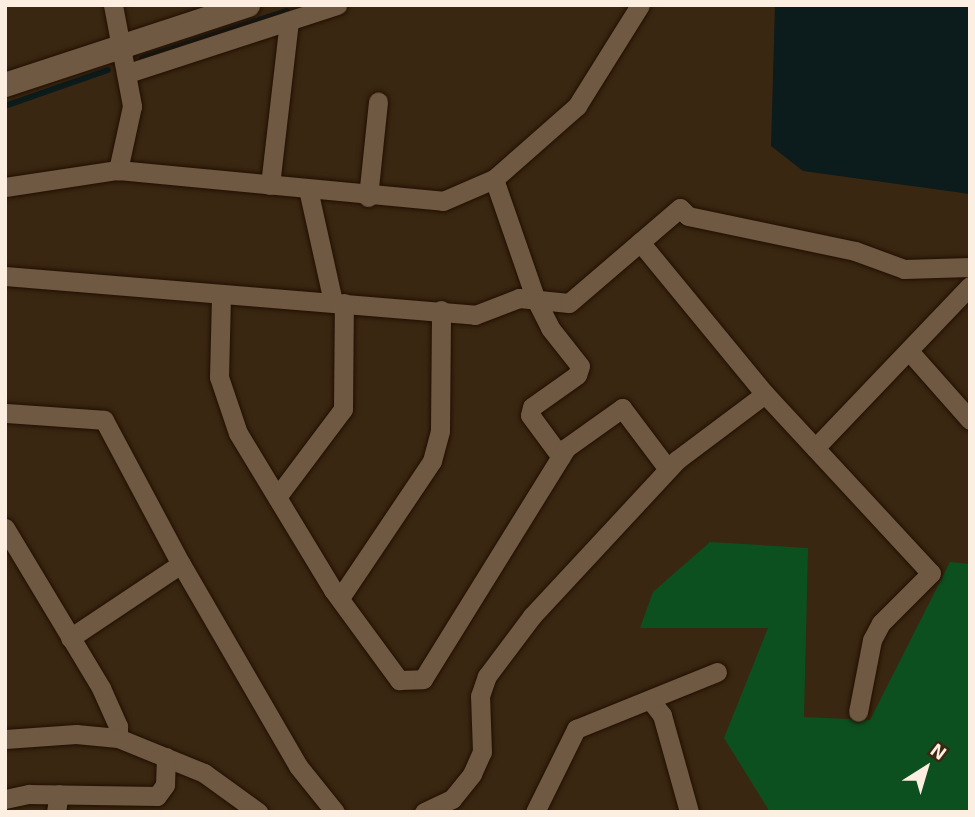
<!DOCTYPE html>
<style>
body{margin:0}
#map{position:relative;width:975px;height:817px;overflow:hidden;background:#3a2711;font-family:"Exo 2",sans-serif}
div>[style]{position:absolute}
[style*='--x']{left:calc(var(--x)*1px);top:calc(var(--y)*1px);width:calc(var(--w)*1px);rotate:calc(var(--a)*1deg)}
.green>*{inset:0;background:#0d501f}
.water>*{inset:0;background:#0c1b1b}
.stream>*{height:6px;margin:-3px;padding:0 3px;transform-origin:3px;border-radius:3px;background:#0c1b1b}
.roads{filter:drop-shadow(0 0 2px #210f00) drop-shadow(0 0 2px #210f00)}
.minor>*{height:19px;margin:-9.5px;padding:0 9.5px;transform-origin:9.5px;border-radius:9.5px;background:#6f5943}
.tertiary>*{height:24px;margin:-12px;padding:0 12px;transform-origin:12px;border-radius:12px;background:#6f5943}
span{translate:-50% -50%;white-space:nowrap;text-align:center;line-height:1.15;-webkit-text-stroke:6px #3a2711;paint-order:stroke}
.frame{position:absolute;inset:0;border:7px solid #fcefe2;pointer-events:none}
.north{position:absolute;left:891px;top:733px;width:70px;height:70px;-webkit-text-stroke:5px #3a2711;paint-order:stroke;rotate:37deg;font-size:19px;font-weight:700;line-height:28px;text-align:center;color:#fcefe2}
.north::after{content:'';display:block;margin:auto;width:24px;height:32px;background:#fcefe2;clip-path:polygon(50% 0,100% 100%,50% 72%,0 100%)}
</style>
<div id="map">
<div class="green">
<i style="clip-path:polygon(710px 542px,808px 548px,804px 717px,870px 720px,950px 562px,970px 564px,970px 812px,770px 812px,724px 738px,768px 628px,640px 628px,653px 592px)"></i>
</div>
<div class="water">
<i style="clip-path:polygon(775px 5px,970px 5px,970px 194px,803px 171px,771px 146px)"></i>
</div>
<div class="stream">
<i style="--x:142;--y:58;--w:152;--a:-18"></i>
<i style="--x:5;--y:106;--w:109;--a:-19.3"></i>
</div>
<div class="roads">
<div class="minor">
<i style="--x:113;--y:5;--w:103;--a:79.3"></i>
<i style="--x:132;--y:106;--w:66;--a:102.3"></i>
<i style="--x:128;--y:73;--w:220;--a:-18"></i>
<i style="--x:494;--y:179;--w:128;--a:70.9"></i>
<i style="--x:536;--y:300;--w:31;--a:63"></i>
<i style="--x:550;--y:328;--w:48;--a:51.7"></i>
<i style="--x:580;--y:366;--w:9;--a:108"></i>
<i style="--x:577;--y:375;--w:55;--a:144.6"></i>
<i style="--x:532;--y:407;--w:8;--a:104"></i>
<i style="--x:530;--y:415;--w:52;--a:53.6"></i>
<i style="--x:270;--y:185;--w:165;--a:-83.4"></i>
<i style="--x:5;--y:187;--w:114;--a:-8.6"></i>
<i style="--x:118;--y:170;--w:326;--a:5.4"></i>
<i style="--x:443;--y:201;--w:56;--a:-23.3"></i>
<i style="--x:494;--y:179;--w:111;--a:-41.3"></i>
<i style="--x:577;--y:106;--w:119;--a:-58"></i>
<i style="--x:308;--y:189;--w:116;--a:77.5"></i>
<i style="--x:368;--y:197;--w:96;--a:-84"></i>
<i style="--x:640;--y:242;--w:197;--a:50.6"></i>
<i style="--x:765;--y:394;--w:244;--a:47.2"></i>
<i style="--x:931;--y:573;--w:71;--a:135"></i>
<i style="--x:881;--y:623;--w:19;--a:118"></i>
<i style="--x:872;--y:640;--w:73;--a:101"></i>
<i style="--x:5;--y:276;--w:472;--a:4.7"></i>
<i style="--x:475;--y:315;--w:47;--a:-21.1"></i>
<i style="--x:519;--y:298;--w:50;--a:5.7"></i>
<i style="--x:569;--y:303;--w:146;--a:-40.6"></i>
<i style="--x:680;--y:208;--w:11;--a:45"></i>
<i style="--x:688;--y:216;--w:171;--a:11.8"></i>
<i style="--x:855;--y:251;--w:52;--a:20.2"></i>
<i style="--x:904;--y:269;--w:66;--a:-1.7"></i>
<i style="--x:221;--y:296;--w:81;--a:91.4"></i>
<i style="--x:219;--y:377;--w:59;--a:71.3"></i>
<i style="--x:238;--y:433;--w:184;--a:58.8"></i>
<i style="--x:333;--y:590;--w:112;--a:53.7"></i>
<i style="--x:399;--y:680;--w:24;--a:-2"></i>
<i style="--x:423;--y:679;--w:272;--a:-58.2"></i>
<i style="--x:566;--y:448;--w:69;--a:-35.5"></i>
<i style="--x:622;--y:408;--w:76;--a:53"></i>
<i style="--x:909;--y:351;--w:92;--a:48.5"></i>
<i style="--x:5;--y:413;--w:99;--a:4"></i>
<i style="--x:104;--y:420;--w:163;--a:61.9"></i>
<i style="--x:181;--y:564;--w:233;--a:59.9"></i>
<i style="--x:298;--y:766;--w:59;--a:51.2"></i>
<i style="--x:815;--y:448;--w:224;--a:-46.3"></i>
<i style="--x:277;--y:497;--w:110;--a:-53.1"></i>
<i style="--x:343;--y:409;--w:106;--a:-89.5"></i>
<i style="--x:5;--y:528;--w:187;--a:59"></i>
<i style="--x:101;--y:688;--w:42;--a:65.9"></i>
<i style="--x:118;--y:726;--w:12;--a:90"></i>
<i style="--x:340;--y:598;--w:165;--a:-56.1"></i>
<i style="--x:432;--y:461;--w:31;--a:-75"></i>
<i style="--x:440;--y:431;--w:121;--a:-89.5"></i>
<i style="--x:70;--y:638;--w:133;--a:-33.7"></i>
<i style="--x:651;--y:701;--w:18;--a:52"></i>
<i style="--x:662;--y:715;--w:101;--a:74.4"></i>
<i style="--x:5;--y:739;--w:71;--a:-4"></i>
<i style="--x:76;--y:734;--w:42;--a:5.4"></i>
<i style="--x:118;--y:738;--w:93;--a:22.1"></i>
<i style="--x:204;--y:773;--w:67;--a:35.8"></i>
<i style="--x:5;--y:799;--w:25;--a:-12"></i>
<i style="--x:29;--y:794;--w:128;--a:0.9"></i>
<i style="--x:157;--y:796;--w:14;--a:-54"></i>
<i style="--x:165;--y:785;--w:28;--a:-88"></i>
<i style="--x:56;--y:812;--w:18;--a:-81"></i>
<i style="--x:424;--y:812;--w:31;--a:-25"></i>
<i style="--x:452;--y:799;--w:32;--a:-51"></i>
<i style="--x:472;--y:774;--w:24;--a:-66"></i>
<i style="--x:482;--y:752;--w:56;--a:-92"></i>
<i style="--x:480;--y:696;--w:21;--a:-71"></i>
<i style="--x:487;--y:676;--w:75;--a:-53.1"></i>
<i style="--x:532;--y:616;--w:213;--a:-47.1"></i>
<i style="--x:677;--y:460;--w:110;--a:-36.9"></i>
<i style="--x:535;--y:812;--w:93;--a:-63.7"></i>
<i style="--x:576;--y:729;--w:152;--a:-22"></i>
</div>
<div class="tertiary">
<i style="--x:5;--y:85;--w:256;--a:-18.2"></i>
</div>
</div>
<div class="frame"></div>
<div class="north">N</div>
</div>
